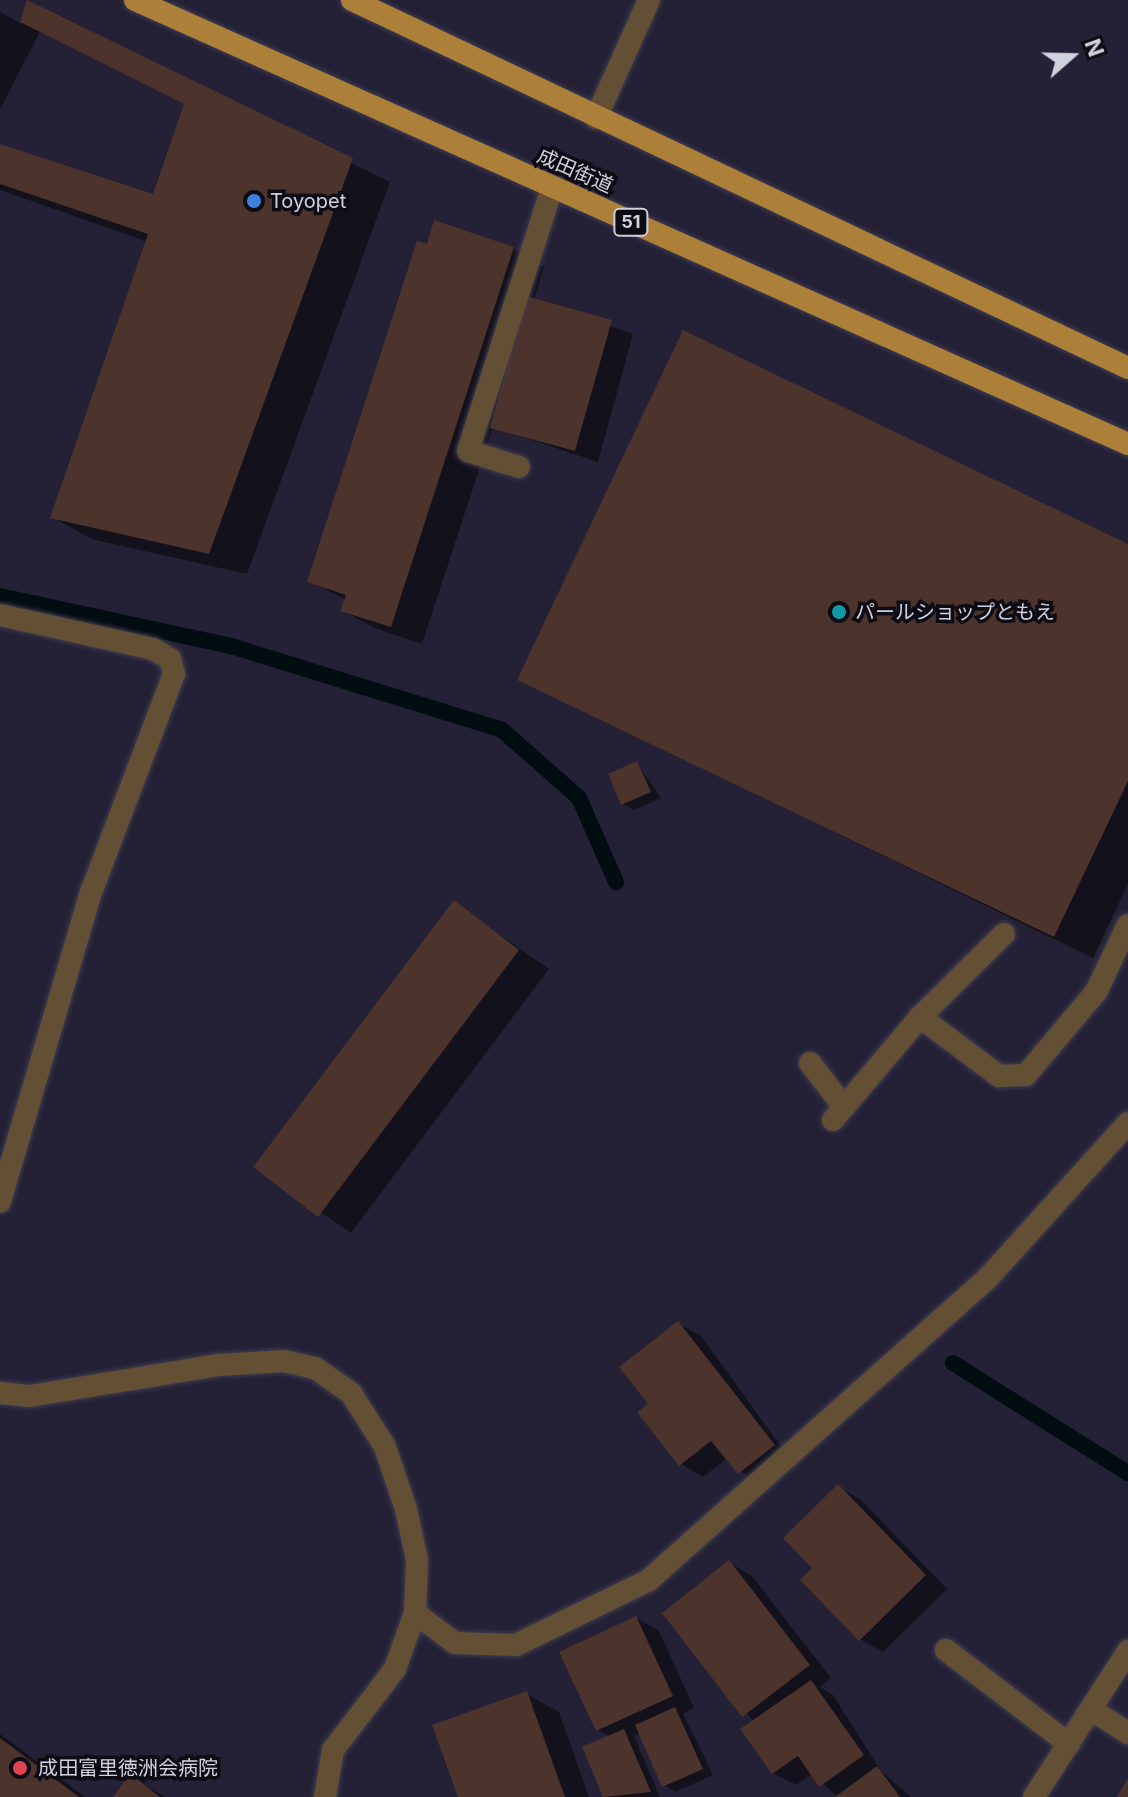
<!DOCTYPE html>
<meta charset="utf-8">
<style>
body{margin:0}
#map{position:relative;width:1128px;height:1797px;overflow:hidden;background:#242136;font-family:Inter,"Noto Sans JP",sans-serif}
div>[style]{position:absolute}
[style*='--x']{left:calc(var(--x)*1px);top:calc(var(--y)*1px);width:calc(var(--w)*1px);rotate:calc(var(--a)*1deg)}
.shadow>*{inset:0;background:#0007}
.stream>*{height:16px;margin:-8px;padding:0 8px;transform-origin:8px;border-radius:8px;background:#020d12}
.building>*{inset:0;background:#4c332b}
.roads{filter:drop-shadow(0 0 2px #403d51) drop-shadow(0 0 2px #403d51)}
.service>*{height:22px;margin:-11px;padding:0 11px;transform-origin:11px;border-radius:11px;background:#634f33}
.minor>*{height:22px;margin:-11px;padding:0 11px;transform-origin:11px;border-radius:11px;background:#634f33}
.tertiary>*{height:22px;margin:-11px;padding:0 11px;transform-origin:11px;border-radius:11px;background:#634f33}
.trunk>*{height:22px;margin:-11px;padding:0 11px;transform-origin:11px;border-radius:11px;background:#ad803a}
.dots>*{width:22px;height:22px;translate:-50% -50%;box-sizing:border-box;border:4px solid #0d0c15;border-radius:50%}
span{translate:-50% -50%;white-space:nowrap;text-align:center;line-height:1.15;-webkit-text-stroke:7px #0d0c15;paint-order:stroke}
.shield-label span{padding:2px 6px;background:#0d0c15;border:2px solid;border-radius:6px;-webkit-text-stroke-width:0}
.shield-label{font-size:18px;color:#d1d0de;font-weight:700}
.street-label{font-size:20px;color:#d1d0de}
.poi-label{font-size:20px;color:#d1d0de}
.left{translate:0 -50%;text-align:left}
.north{position:absolute;left:1032px;top:16px;width:80px;height:80px;-webkit-text-stroke:6px #0d0c15;paint-order:stroke;rotate:70deg;font-size:22px;font-weight:700;line-height:32px;text-align:center;color:#d1d0de}
.north::after{content:'';display:block;margin:auto;width:28px;height:36px;background:#d1d0de;clip-path:polygon(50% 0,100% 100%,50% 72%,0 100%)}
</style>
<div id="map">
<div class="shadow">
<i style="clip-path:polygon(28px 3px,390px 182px,247px 574px,91px 539px,53px 517px,148px 242px,0 190px,0 146px,154px 196px,186px 105px,40px 32px,0 109px,0 12px,22px 24px)"></i>
<i style="clip-path:polygon(428px 246px,513px 249px,544px 267px,534px 300px,633px 334px,598px 462px,493px 427px,422px 644px,374px 628px,342px 610px,346px 600px,309px 581px)"></i>
<i style="clip-path:polygon(1128px 546px,1128px 884px,1093px 958px,520px 679px)"></i>
<i style="clip-path:polygon(637px 764px,661px 798px,634px 810px,623px 804px)"></i>
<i style="clip-path:polygon(454px 903px,549px 969px,351px 1233px,256px 1167px)"></i>
<i style="clip-path:polygon(678px 1323px,701px 1336px,785px 1452px,750px 1479px,728px 1458px,703px 1477px,681px 1464px,651px 1404px)"></i>
<i style="clip-path:polygon(839px 1487px,861px 1500px,947px 1589px,883px 1652px,860px 1639px,815px 1569px)"></i>
<i style="clip-path:polygon(730px 1563px,752px 1576px,831px 1678px,820px 1687px,833px 1695px,881px 1771px,911px 1797px,838px 1797px,812px 1774px,796px 1785px,773px 1773px,754px 1722px,665px 1613px)"></i>
<i style="clip-path:polygon(636px 1618px,659px 1631px,694px 1708px,683px 1714px,713px 1775px,675px 1792px,664px 1785px,641px 1733px,634px 1736px,660px 1797px,605px 1797px,584px 1748px,610px 1737px,598px 1730px)"></i>
<i style="clip-path:polygon(527px 1694px,559px 1712px,589px 1797px,460px 1797px)"></i>
<i style="clip-path:polygon(0 1734px,85px 1797px,0 1797px)"></i>
<i style="clip-path:polygon(130px 1777px,165px 1797px,115px 1797px)"></i>
</div>
<div class="stream">
<i style="--x:0;--y:596;--w:236;--a:12.2"></i>
<i style="--x:231;--y:646;--w:284;--a:17.2"></i>
<i style="--x:502;--y:730;--w:103;--a:41.4"></i>
<i style="--x:579;--y:798;--w:92;--a:66.2"></i>
<i style="--x:953;--y:1363;--w:207;--a:32.2"></i>
</div>
<div class="building">
<i style="clip-path:polygon(27px 0,353px 158px,209px 554px,50px 518px,148px 234px,0 184px,0 144px,153px 194px,184px 104px,20px 22px)"></i>
<i style="clip-path:polygon(434px 220px,514px 247px,391px 627px,340px 611px,346px 595px,307px 582px,417px 241px,427px 244px)"></i>
<i style="clip-path:polygon(526px 296px,612px 320px,575px 451px,490px 428px)"></i>
<i style="clip-path:polygon(683px 330px,1128px 544px,1128px 781px,1054px 937px,517px 680px)"></i>
<i style="clip-path:polygon(637px 761px,651px 792px,621px 805px,608px 774px)"></i>
<i style="clip-path:polygon(454px 900px,519px 950px,318px 1217px,253px 1167px)"></i>
<i style="clip-path:polygon(678px 1321px,775px 1445px,738px 1474px,711px 1441px,679px 1466px,637px 1412px,648px 1404px,619px 1367px)"></i>
<i style="clip-path:polygon(838px 1484px,926px 1575px,859px 1641px,800px 1580px,812px 1568px,783px 1538px)"></i>
<i style="clip-path:polygon(729px 1560px,810px 1665px,742px 1717px,662px 1613px)"></i>
<i style="clip-path:polygon(636px 1616px,673px 1696px,596px 1731px,559px 1652px)"></i>
<i style="clip-path:polygon(811px 1680px,864px 1755px,819px 1787px,798px 1756px,772px 1774px,740px 1729px)"></i>
<i style="clip-path:polygon(527px 1691px,565px 1797px,458px 1797px,432px 1725px)"></i>
<i style="clip-path:polygon(675px 1707px,703px 1769px,662px 1787px,635px 1725px)"></i>
<i style="clip-path:polygon(624px 1729px,651px 1792px,603px 1797px,582px 1747px)"></i>
<i style="clip-path:polygon(0 1738px,79px 1797px,0 1797px)"></i>
<i style="clip-path:polygon(877px 1766px,900px 1797px,835px 1797px)"></i>
<i style="clip-path:polygon(130px 1774px,160px 1797px,113px 1797px)"></i>
<i style="clip-path:polygon(1128px 1778px,1128px 1797px,1117px 1797px)"></i>
</div>
<div class="roads">
<div class="service">
<i style="--x:596;--y:118;--w:129;--a:-65.8"></i>
<i style="--x:519;--y:467;--w:53;--a:-162.6"></i>
<i style="--x:468;--y:451;--w:277;--a:-72.3"></i>
<i style="--x:920;--y:1017;--w:99;--a:36.8"></i>
<i style="--x:999;--y:1076;--w:27;--a:-2"></i>
<i style="--x:1026;--y:1075;--w:109;--a:-49.9"></i>
<i style="--x:1096;--y:992;--w:74;--a:-64.5"></i>
<i style="--x:810;--y:1063;--w:56;--a:52.3"></i>
<i style="--x:833;--y:1120;--w:135;--a:-49.8"></i>
<i style="--x:920;--y:1017;--w:118;--a:-44.7"></i>
<i style="--x:415;--y:1613;--w:50;--a:36.9"></i>
<i style="--x:455;--y:1643;--w:61;--a:1.9"></i>
<i style="--x:516;--y:1645;--w:148;--a:-26"></i>
<i style="--x:649;--y:1580;--w:453;--a:-41.7"></i>
<i style="--x:987;--y:1279;--w:210;--a:-47.9"></i>
<i style="--x:946;--y:1650;--w:155;--a:37.4"></i>
<i style="--x:1092;--y:1710;--w:43;--a:32.6"></i>
</div>
<div class="minor">
<i style="--x:0;--y:615;--w:157;--a:12.5"></i>
<i style="--x:153;--y:649;--w:20;--a:30"></i>
<i style="--x:170;--y:659;--w:16;--a:75"></i>
<i style="--x:174;--y:674;--w:233;--a:110.8"></i>
<i style="--x:91;--y:892;--w:323;--a:106.4"></i>
<i style="--x:0;--y:1393;--w:30;--a:6"></i>
<i style="--x:30;--y:1396;--w:192;--a:-9.3"></i>
<i style="--x:219;--y:1365;--w:65;--a:-3.5"></i>
<i style="--x:284;--y:1361;--w:32;--a:13"></i>
<i style="--x:315;--y:1368;--w:44;--a:34.8"></i>
<i style="--x:351;--y:1393;--w:64;--a:57.8"></i>
<i style="--x:385;--y:1447;--w:65;--a:71.3"></i>
<i style="--x:406;--y:1509;--w:52;--a:77.8"></i>
<i style="--x:417;--y:1560;--w:53;--a:92.2"></i>
<i style="--x:415;--y:1613;--w:59;--a:109.7"></i>
<i style="--x:395;--y:1669;--w:102;--a:127.4"></i>
<i style="--x:333;--y:1750;--w:48;--a:99.7"></i>
</div>
<div class="tertiary">
<i style="--x:1034;--y:1797;--w:174;--a:-57.2"></i>
</div>
<div class="trunk">
<i style="--x:135;--y:0;--w:1088;--a:24.09"></i>
<i style="--x:352;--y:0;--w:859;--a:25.37"></i>
</div>
</div>
<div class="dots">
<i style="left:254px;top:201px;background:#3f7fe0"></i>
<i style="left:839px;top:612px;background:#0f9aa8"></i>
<i style="left:20px;top:1768px;background:#e0444e"></i>
</div>
<div class="shield-label">
<span style="left:631px;top:222px">51</span>
</div>
<div class="street-label">
<span style="left:575px;top:171px;rotate:24deg">成田街道</span>
</div>
<div class="poi-label">
<span class="left" style="left:270px;top:201px">Toyopet</span>
<span class="left" style="left:855px;top:612px">パールショップともえ</span>
<span class="left" style="left:38px;top:1768px">成田富里徳洲会病院</span>
</div>
<div class="north">N</div>
</div>
